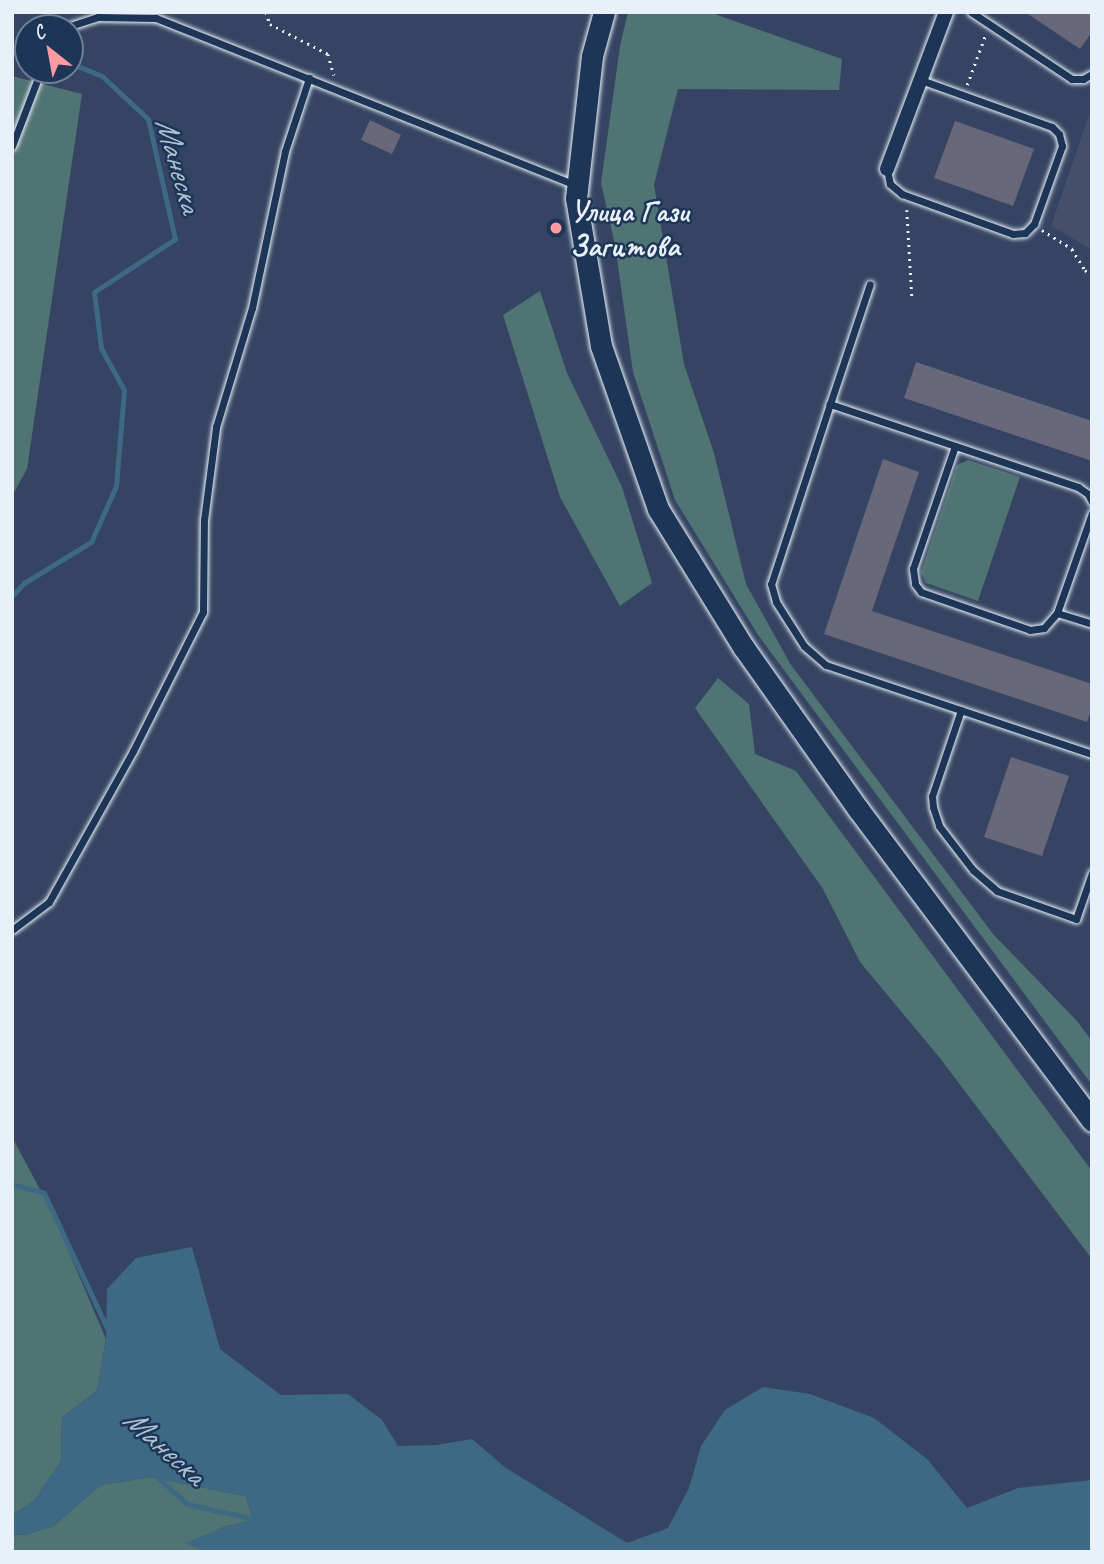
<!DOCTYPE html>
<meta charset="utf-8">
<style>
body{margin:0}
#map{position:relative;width:1104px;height:1564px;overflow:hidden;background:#344462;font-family:Caveat,sans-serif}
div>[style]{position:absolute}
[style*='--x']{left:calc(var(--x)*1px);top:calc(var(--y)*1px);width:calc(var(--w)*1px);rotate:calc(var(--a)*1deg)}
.built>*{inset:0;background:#444f6a}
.green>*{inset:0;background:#507374}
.water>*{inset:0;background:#3e6984}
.stream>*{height:5px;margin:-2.5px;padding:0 2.5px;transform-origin:2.5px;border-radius:2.5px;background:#3e6984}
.building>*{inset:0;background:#69687b}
.path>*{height:2.5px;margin-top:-1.25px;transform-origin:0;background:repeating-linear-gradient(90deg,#e8f1f8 0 2px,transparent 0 7px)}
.roads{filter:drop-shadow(0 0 2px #e8f1f8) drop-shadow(0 0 2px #e8f1f8)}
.service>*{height:7px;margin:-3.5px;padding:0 3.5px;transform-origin:3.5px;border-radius:3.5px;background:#1d3557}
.minor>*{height:14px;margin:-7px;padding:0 7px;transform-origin:7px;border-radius:7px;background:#1d3557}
.secondary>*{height:21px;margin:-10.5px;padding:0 10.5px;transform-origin:10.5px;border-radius:10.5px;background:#1d3557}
.dots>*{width:19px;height:19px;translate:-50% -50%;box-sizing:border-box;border:4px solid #1d3557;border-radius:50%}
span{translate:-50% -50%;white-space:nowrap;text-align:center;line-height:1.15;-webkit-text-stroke:5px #1d3557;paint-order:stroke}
.poi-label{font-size:30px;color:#e8f1f8;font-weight:700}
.left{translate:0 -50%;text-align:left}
.water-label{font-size:32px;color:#acc1cf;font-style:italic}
.frame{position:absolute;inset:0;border:14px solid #e8f1f8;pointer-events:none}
.north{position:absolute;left:14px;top:14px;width:70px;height:70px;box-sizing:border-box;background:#1d3557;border:2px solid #6e8097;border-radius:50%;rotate:329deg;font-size:19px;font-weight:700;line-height:28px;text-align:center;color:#e8f1f8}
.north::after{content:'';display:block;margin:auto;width:24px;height:32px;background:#ff9aa2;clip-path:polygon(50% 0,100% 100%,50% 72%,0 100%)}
</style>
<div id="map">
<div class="built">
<i style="clip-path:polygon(1092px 106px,1092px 250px,1051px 226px)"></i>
</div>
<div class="green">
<i style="clip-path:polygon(628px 12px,709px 12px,842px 59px,839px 90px,678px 89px,654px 185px,684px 364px,714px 453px,746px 584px,791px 665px,993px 934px,1077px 1021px,1092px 1041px,1092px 1085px,758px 635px,675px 500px,633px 372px,615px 245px,601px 183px,620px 46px)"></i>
<i style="clip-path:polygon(12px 76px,82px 94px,27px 469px,12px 496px)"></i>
<i style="clip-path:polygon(540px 291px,567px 373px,622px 487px,652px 583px,620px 606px,560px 497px,503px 315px)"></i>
<i style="clip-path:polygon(968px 460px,1020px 477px,978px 601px,926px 583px,921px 572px,957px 465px)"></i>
<i style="clip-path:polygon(718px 678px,749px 704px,755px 754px,796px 771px,1092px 1171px,1092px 1259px,939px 1057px,860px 962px,823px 889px,695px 708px)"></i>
<i style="clip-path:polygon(12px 1137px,52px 1212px,106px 1339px,97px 1391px,62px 1417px,61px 1461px,34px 1501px,12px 1515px)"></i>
<i style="clip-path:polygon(150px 1477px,246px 1496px,253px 1520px,224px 1527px,187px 1543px,208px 1552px,12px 1552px,12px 1534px,25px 1535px,53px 1526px,101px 1485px)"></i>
</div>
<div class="water">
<i style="clip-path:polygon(192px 1247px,220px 1349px,281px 1395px,348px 1394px,382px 1420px,398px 1446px,436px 1445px,472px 1439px,506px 1468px,627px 1543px,668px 1528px,689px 1488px,701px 1446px,725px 1410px,763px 1387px,810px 1394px,874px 1418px,927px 1459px,967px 1508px,1018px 1488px,1092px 1480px,1092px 1552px,208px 1552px,185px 1543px,224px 1527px,253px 1520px,246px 1496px,150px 1477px,101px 1485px,53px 1526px,25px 1535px,12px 1534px,12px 1515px,34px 1501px,61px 1461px,62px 1417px,97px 1391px,106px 1339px,107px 1289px,136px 1258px)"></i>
</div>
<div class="stream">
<i style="--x:12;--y:52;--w:16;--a:11"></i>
<i style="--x:12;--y:596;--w:18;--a:-47"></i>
<i style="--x:24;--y:583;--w:79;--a:-31.5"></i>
<i style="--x:91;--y:542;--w:61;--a:-65.9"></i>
<i style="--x:116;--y:486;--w:96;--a:-85.2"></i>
<i style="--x:124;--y:390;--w:48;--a:-118.7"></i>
<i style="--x:101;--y:348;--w:56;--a:-97.1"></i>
<i style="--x:94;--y:292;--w:97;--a:-33.2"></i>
<i style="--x:175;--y:239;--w:123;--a:-102.7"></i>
<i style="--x:148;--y:119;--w:63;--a:-136.9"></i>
<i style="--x:102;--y:76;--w:35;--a:-158"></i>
<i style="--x:12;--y:1189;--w:5;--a:-53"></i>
<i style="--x:15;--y:1185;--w:30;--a:15"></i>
<i style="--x:44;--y:1193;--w:151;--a:65"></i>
<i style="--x:156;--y:1476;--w:42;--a:42.1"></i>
<i style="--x:187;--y:1504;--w:74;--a:12.5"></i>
</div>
<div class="building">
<i style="clip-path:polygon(1025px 12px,1092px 12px,1092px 32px,1080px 49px)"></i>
<i style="clip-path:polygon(370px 120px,401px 135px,392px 154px,361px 140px)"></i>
<i style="clip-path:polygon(955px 121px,1034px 149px,1013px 206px,934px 178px)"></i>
<i style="clip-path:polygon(916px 362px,1092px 421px,1092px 461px,904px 398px)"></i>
<i style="clip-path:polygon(883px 459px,919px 472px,872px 611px,1092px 684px,1092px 708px,1087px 722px,824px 634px)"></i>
<i style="clip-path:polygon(1011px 757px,1069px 776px,1042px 856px,984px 837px)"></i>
</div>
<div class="path">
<i style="--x:266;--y:12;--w:13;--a:72"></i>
<i style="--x:270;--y:24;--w:65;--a:27.3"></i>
<i style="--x:328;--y:54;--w:22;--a:74"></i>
<i style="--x:967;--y:85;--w:52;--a:-69.8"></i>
<i style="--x:907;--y:210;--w:88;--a:86.7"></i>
<i style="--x:1042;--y:230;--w:36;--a:32"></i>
<i style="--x:1072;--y:249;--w:25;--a:58"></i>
<i style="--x:1085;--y:270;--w:9;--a:36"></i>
</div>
<div class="roads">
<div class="service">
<i style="--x:971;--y:12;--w:121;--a:33.6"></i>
<i style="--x:1072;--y:79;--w:11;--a:0"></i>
<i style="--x:1083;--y:79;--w:10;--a:-29"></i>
<i style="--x:64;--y:28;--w:36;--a:-18"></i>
<i style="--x:98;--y:17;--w:58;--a:1"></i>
<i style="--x:156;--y:18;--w:450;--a:21.7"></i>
<i style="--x:12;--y:146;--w:81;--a:-69.1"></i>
<i style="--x:887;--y:169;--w:15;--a:79"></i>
<i style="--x:890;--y:184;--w:16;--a:40"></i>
<i style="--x:902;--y:194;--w:118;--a:19.8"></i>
<i style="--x:1013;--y:234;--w:12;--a:-5"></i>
<i style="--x:1025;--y:233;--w:13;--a:-45"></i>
<i style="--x:1034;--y:224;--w:83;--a:-70.3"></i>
<i style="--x:1062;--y:146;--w:12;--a:-104"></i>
<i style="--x:1059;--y:134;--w:10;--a:-135"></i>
<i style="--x:1052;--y:127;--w:139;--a:-160.3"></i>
<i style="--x:830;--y:404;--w:126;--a:-71.6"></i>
<i style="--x:955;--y:446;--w:130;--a:108.9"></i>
<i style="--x:913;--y:569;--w:15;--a:82"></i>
<i style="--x:915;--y:584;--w:10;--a:53"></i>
<i style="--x:921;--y:592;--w:115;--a:19.2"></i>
<i style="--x:1030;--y:630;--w:14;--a:-8"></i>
<i style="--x:1044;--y:628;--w:20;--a:-49"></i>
<i style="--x:1057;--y:613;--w:106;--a:-70.7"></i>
<i style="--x:1092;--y:502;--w:9;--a:-117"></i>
<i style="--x:1088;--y:494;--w:12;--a:-145"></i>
<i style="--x:1078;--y:487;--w:262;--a:-161.5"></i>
<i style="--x:830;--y:404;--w:189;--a:108.1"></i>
<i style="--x:771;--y:584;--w:19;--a:74"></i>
<i style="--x:776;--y:602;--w:52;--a:57.5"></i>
<i style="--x:804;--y:646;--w:29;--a:41"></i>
<i style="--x:826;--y:665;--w:280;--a:18.5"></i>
<i style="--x:1057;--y:613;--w:37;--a:17"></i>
<i style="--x:961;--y:710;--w:91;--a:108.6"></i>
<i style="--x:932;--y:796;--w:11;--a:85"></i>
<i style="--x:933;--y:807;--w:20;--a:72"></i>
<i style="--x:939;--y:826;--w:56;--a:52.3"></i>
<i style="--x:973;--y:870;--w:32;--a:41"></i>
<i style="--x:997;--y:891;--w:84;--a:19.5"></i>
<i style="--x:1076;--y:919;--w:49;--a:-70.8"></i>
<i style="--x:12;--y:930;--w:46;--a:-37.1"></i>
<i style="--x:49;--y:902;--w:173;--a:-60.9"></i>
<i style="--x:133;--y:751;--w:156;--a:-63.3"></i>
<i style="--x:203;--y:612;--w:92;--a:-89.4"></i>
<i style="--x:204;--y:520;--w:94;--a:-82.6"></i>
<i style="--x:216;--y:427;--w:124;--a:-73.2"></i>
<i style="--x:252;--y:308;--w:160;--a:-78.1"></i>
<i style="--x:285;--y:151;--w:77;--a:-71.8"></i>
</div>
<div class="minor">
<i style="--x:887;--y:169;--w:168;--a:-69.4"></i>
</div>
<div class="secondary">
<i style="--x:604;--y:12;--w:46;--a:105.3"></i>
<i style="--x:592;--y:56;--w:143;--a:96.4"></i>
<i style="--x:576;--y:198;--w:150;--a:80.4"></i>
<i style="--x:601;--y:346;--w:173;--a:70.7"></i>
<i style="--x:658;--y:509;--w:163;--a:58.3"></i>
<i style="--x:744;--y:648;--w:197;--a:54.7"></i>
<i style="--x:858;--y:809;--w:390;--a:53.1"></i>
</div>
</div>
<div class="dots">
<i style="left:556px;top:228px;background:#ff9aa2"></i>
</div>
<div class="poi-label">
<span class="left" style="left:570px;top:228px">Улица Гази<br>Загитова</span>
</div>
<div class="water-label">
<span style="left:178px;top:165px;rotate:74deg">Манеска</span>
<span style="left:164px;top:1447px;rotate:42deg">Манеска</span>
</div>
<div class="frame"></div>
<div class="north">С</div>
</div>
